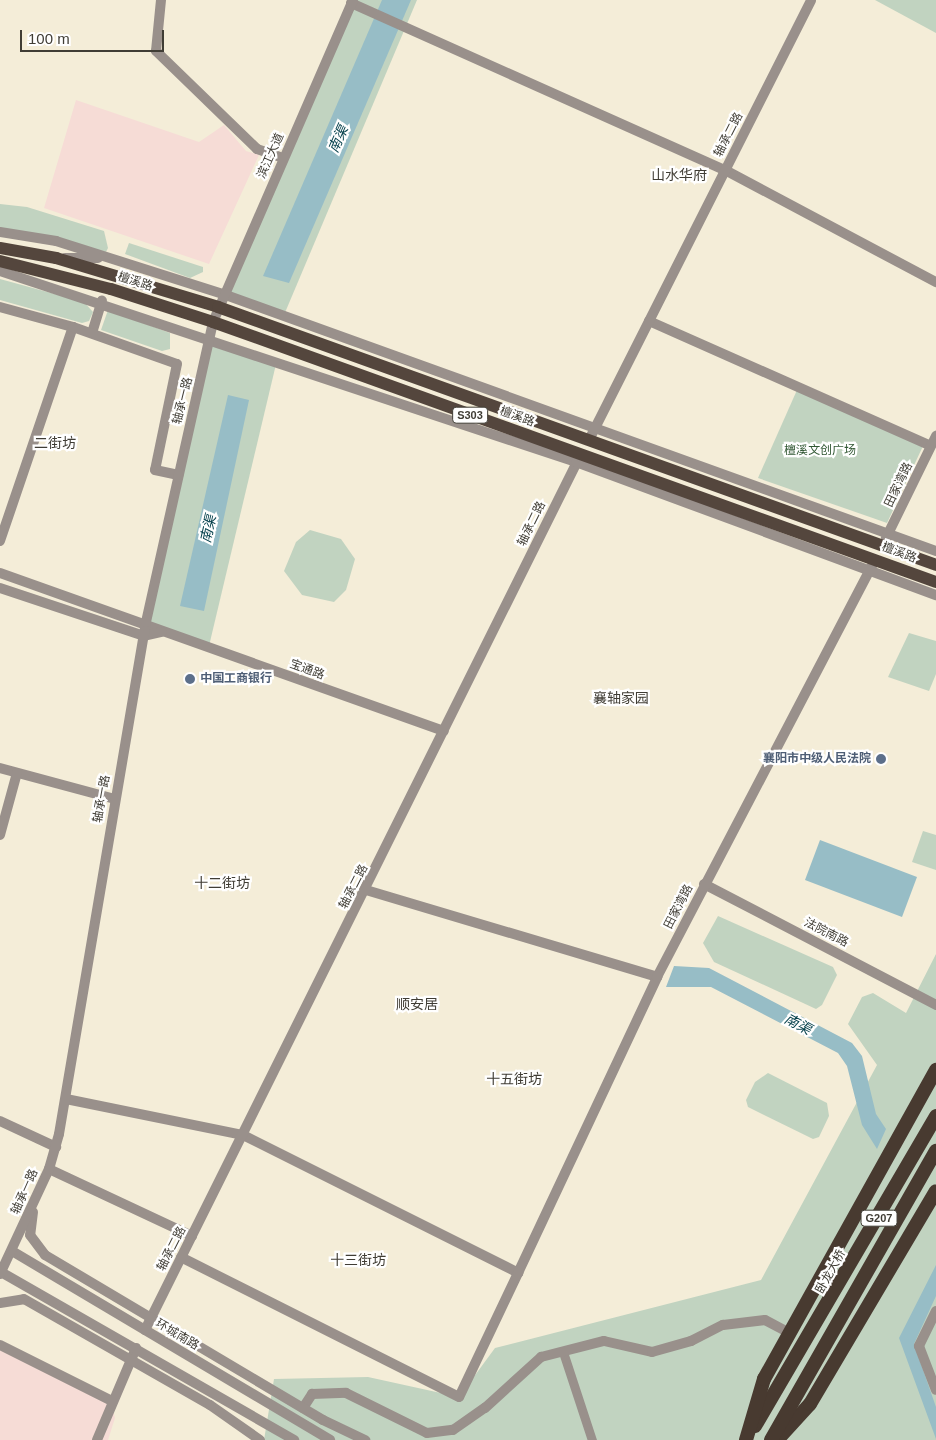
<!DOCTYPE html>
<meta charset="utf-8">
<style>
body{margin:0}
#map{position:relative;width:936px;height:1440px;overflow:hidden;background:#f4edd8;font-family:Helvetica,"Noto Sans SC",sans-serif}
div>[style]{position:absolute}
[style*='--x']{left:calc(var(--x)*1px);top:calc(var(--y)*1px);width:calc(var(--w)*1px);rotate:calc(var(--a)*1deg)}
.industrial>*{inset:0;background:#f6dcd6}
.green>*{inset:0;background:#c1d3c0}
.water>*{inset:0;background:#97bdc6}
.pedestrian>*{height:9px;margin:-4.5px;padding:0 4.5px;transform-origin:4.5px;border-radius:4.5px;background:#99908b}
.minor>*{height:10px;margin:-5px;padding:0 5px;transform-origin:5px;border-radius:5px;background:#99908b}
.tertiary>*{height:10px;margin:-5px;padding:0 5px;transform-origin:5px;border-radius:5px;background:#99908b}
.primary>*{height:12px;margin:-6px;padding:0 6px;transform-origin:6px;border-radius:6px;background:#54463d}
.trunk>*{height:14px;margin:-7px;padding:0 7px;transform-origin:7px;border-radius:7px;background:#483a30}
.dots>*{width:14px;height:14px;translate:-50% -50%;box-sizing:border-box;border:2px solid #fff;border-radius:50%}
span{translate:-50% -50%;white-space:nowrap;text-align:center;line-height:1.15;-webkit-text-stroke:4.5px #fff;paint-order:stroke}
.shield-label span{padding:1px 4px;background:#fff;border:1px solid;border-radius:4px;-webkit-text-stroke-width:0}
.shield-label{font-size:11px;color:#403d35;font-weight:700}
.street-label{font-size:12px;color:#403d35}
.park-label{font-size:12px;color:#315733}
.service-label{font-size:12px;color:#4e5e75;font-weight:700}
.left{translate:0 -50%;text-align:left}
.right{translate:-100% -50%;text-align:right}
.water-label{font-size:14px;color:#06414c;font-style:italic}
.neighbourhood-label{font-size:14px;color:#403d35}
.scale{position:absolute;left:20px;top:30px;width:144px;height:22px;box-sizing:border-box;border:2px solid #403d35;border-top:0;padding-left:6px;font-size:15px;line-height:18px;white-space:nowrap;color:#403d35;-webkit-text-stroke:4px #fff;paint-order:stroke}
</style>
<div id="map">
<div class="industrial">
<i style="clip-path:polygon(76px 100px,199px 142px,224px 125px,246px 151px,259px 155px,209px 264px,44px 208px)"></i>
<i style="clip-path:polygon(0 1343px,110px 1400px,115px 1418px,108px 1440px,0 1440px)"></i>
</div>
<div class="green">
<i style="clip-path:polygon(353px 0,417px 0,284px 315px,223px 294px)"></i>
<i style="clip-path:polygon(875px 0,936px 0,936px 33px)"></i>
<i style="clip-path:polygon(0 204px,27px 207px,104px 231px,108px 248px,106px 252px,0 228px)"></i>
<i style="clip-path:polygon(129px 243px,203px 267px,203px 272px,190px 278px,125px 254px)"></i>
<i style="clip-path:polygon(0 279px,84px 302px,93px 312px,89px 321px,82px 323px,0 300px)"></i>
<i style="clip-path:polygon(108px 310px,170px 333px,170px 349px,162px 351px,101px 330px)"></i>
<i style="clip-path:polygon(211px 338px,277px 360px,209px 646px,146px 622px)"></i>
<i style="clip-path:polygon(797px 390px,923px 446px,887px 523px,758px 478px)"></i>
<i style="clip-path:polygon(310px 530px,341px 539px,355px 559px,346px 590px,334px 602px,302px 595px,284px 571px,296px 542px)"></i>
<i style="clip-path:polygon(909px 633px,936px 641px,936px 674px,929px 691px,888px 677px)"></i>
<i style="clip-path:polygon(923px 831px,936px 835px,936px 870px,912px 862px)"></i>
<i style="clip-path:polygon(718px 916px,833px 967px,837px 975px,822px 1005px,816px 1009px,714px 962px,703px 943px)"></i>
<i style="clip-path:polygon(936px 954px,936px 1440px,264px 1440px,274px 1379px,368px 1377px,459px 1397px,495px 1348px,761px 1280px,877px 1065px,848px 1024px,862px 997px,873px 993px,906px 1013px)"></i>
<i style="clip-path:polygon(768px 1073px,827px 1103px,829px 1116px,819px 1137px,813px 1139px,748px 1107px,746px 1100px,755px 1082px)"></i>
</div>
<div class="water">
<i style="clip-path:polygon(382px 0,411px 0,289px 283px,263px 276px)"></i>
<i style="clip-path:polygon(228px 395px,249px 400px,204px 611px,180px 606px)"></i>
<i style="clip-path:polygon(820px 840px,917px 877px,902px 917px,805px 880px)"></i>
<i style="clip-path:polygon(674px 966px,709px 968px,852px 1043px,862px 1056px,876px 1114px,886px 1129px,877px 1149px,862px 1125px,847px 1066px,838px 1053px,711px 987px,666px 987px)"></i>
<i style="clip-path:polygon(936px 1265px,936px 1296px,914px 1344px,936px 1407px,936px 1439px,899px 1338px)"></i>
</div>
<div class="pedestrian">
<i style="--x:563;--y:1352;--w:93;--a:71.8"></i>
</div>
<div class="minor">
<i style="--x:161;--y:0;--w:51;--a:95.6"></i>
<i style="--x:156;--y:51;--w:141;--a:44.1"></i>
<i style="--x:257;--y:149;--w:28;--a:19"></i>
<i style="--x:351;--y:3;--w:410;--a:24.1"></i>
<i style="--x:725;--y:170;--w:239;--a:28"></i>
<i style="--x:0;--y:307;--w:76;--a:15.3"></i>
<i style="--x:649;--y:321;--w:308;--a:23.9"></i>
<i style="--x:92;--y:333;--w:34;--a:-73"></i>
<i style="--x:0;--y:541;--w:226;--a:-71.2"></i>
<i style="--x:73;--y:327;--w:110;--a:19.6"></i>
<i style="--x:177;--y:364;--w:108;--a:101.7"></i>
<i style="--x:155;--y:470;--w:24;--a:12"></i>
<i style="--x:0;--y:573;--w:471;--a:19.6"></i>
<i style="--x:0;--y:588;--w:152;--a:18.4"></i>
<i style="--x:144;--y:636;--w:18;--a:-13"></i>
<i style="--x:0;--y:768;--w:119;--a:15.1"></i>
<i style="--x:0;--y:835;--w:64;--a:-74.7"></i>
<i style="--x:704;--y:884;--w:262;--a:27.5"></i>
<i style="--x:366;--y:890;--w:304;--a:16.6"></i>
<i style="--x:66;--y:1099;--w:181;--a:11.5"></i>
<i style="--x:243;--y:1135;--w:308;--a:26.6"></i>
<i style="--x:518;--y:1273;--w:137;--a:115.4"></i>
<i style="--x:459;--y:1397;--w:311;--a:-153.3"></i>
<i style="--x:0;--y:1121;--w:62;--a:24.9"></i>
<i style="--x:49;--y:1169;--w:158;--a:25.1"></i>
<i style="--x:518;--y:1273;--w:327;--a:-64.8"></i>
<i style="--x:657;--y:977;--w:467;--a:-62.4"></i>
<i style="--x:936;--y:1311;--w:39;--a:116"></i>
<i style="--x:919;--y:1346;--w:47;--a:68.9"></i>
<i style="--x:145;--y:1330;--w:976;--a:-63.54"></i>
<i style="--x:0;--y:1345;--w:123;--a:26.6"></i>
<i style="--x:303;--y:1408;--w:17;--a:-57"></i>
<i style="--x:312;--y:1394;--w:34;--a:-2"></i>
<i style="--x:346;--y:1393;--w:90;--a:26.3"></i>
<i style="--x:427;--y:1433;--w:26;--a:-7"></i>
<i style="--x:453;--y:1430;--w:39;--a:-35"></i>
<i style="--x:485;--y:1408;--w:76;--a:-42.3"></i>
<i style="--x:541;--y:1357;--w:65;--a:-14.3"></i>
<i style="--x:604;--y:1341;--w:49;--a:12.9"></i>
<i style="--x:652;--y:1352;--w:41;--a:-15.8"></i>
<i style="--x:691;--y:1341;--w:36;--a:-27"></i>
<i style="--x:723;--y:1325;--w:42;--a:-6.8"></i>
<i style="--x:765;--y:1320;--w:27;--a:28"></i>
<i style="--x:97;--y:1440;--w:100;--a:-67"></i>
</div>
<div class="tertiary">
<i style="--x:0;--y:232;--w:57;--a:9.1"></i>
<i style="--x:56;--y:241;--w:175;--a:17.6"></i>
<i style="--x:223;--y:294;--w:758;--a:19.82"></i>
<i style="--x:65;--y:258;--w:33;--a:0"></i>
<i style="--x:0;--y:271;--w:607;--a:18.35"></i>
<i style="--x:576;--y:462;--w:384;--a:20.3"></i>
<i style="--x:591;--y:436;--w:488;--a:-63.2"></i>
<i style="--x:886;--y:538;--w:114;--a:-63.9"></i>
<i style="--x:33;--y:1212;--w:23;--a:97"></i>
<i style="--x:30;--y:1235;--w:25;--a:53"></i>
<i style="--x:45;--y:1255;--w:323;--a:30.7"></i>
<i style="--x:323;--y:1420;--w:47;--a:25.5"></i>
<i style="--x:12;--y:1251;--w:370;--a:30.7"></i>
<i style="--x:1;--y:1272;--w:338;--a:29.8"></i>
<i style="--x:0;--y:1274;--w:116;--a:-65"></i>
<i style="--x:49;--y:1169;--w:36;--a:-74"></i>
<i style="--x:59;--y:1134;--w:519;--a:-80.36"></i>
<i style="--x:146;--y:622;--w:307;--a:-77.4"></i>
<i style="--x:213;--y:322;--w:351;--a:-66.5"></i>
<i style="--x:0;--y:1303;--w:24;--a:-9"></i>
<i style="--x:24;--y:1299;--w:214;--a:29.7"></i>
<i style="--x:210;--y:1405;--w:61;--a:35"></i>
</div>
<div class="primary">
<i style="--x:0;--y:248;--w:57;--a:10.1"></i>
<i style="--x:56;--y:258;--w:169;--a:16.8"></i>
<i style="--x:218;--y:307;--w:763;--a:19.76"></i>
<i style="--x:0;--y:261;--w:114;--a:14.2"></i>
<i style="--x:111;--y:289;--w:107;--a:17.9"></i>
<i style="--x:213;--y:322;--w:768;--a:19.78"></i>
</div>
<div class="trunk">
<i style="--x:755;--y:1426;--w:359;--a:-59.7"></i>
<i style="--x:778;--y:1439;--w:47;--a:-47.6"></i>
<i style="--x:810;--y:1404;--w:247;--a:-59.4"></i>
<i style="--x:746;--y:1440;--w:64;--a:-73.6"></i>
<i style="--x:764;--y:1379;--w:354;--a:-60.9"></i>
<i style="--x:771;--y:1440;--w:333;--a:-60.3"></i>
</div>
<div class="dots">
<i style="left:190px;top:679px;background:#5c6f8a"></i>
<i style="left:881px;top:759px;background:#5c6f8a"></i>
</div>
<div class="shield-label">
<span style="left:470px;top:415px">S303</span>
<span style="left:879px;top:1218px">G207</span>
</div>
<div class="street-label">
<span style="left:729px;top:135px;rotate:-63deg">轴承二路</span>
<span style="left:271px;top:156px;rotate:-66deg">滨江大道</span>
<span style="left:135px;top:282px;rotate:18deg">檀溪路</span>
<span style="left:183px;top:401px;rotate:-76deg">轴承一路</span>
<span style="left:517px;top:417px;rotate:20deg">檀溪路</span>
<span style="left:899px;top:485px;rotate:-64deg">田家湾路</span>
<span style="left:532px;top:524px;rotate:-64deg">轴承二路</span>
<span style="left:899px;top:553px;rotate:21deg">檀溪路</span>
<span style="left:307px;top:670px;rotate:20deg">宝通路</span>
<span style="left:102px;top:799px;rotate:-80deg">轴承一路</span>
<span style="left:354px;top:887px;rotate:-63deg">轴承二路</span>
<span style="left:679px;top:907px;rotate:-63deg">田家湾路</span>
<span style="left:826px;top:933px;rotate:27deg">法院南路</span>
<span style="left:25px;top:1192px;rotate:-66deg">轴承一路</span>
<span style="left:172px;top:1249px;rotate:-63deg">轴承二路</span>
<span style="left:831px;top:1272px;rotate:-61deg">卧龙大桥</span>
<span style="left:177px;top:1335px;rotate:31deg">环城南路</span>
</div>
<div class="park-label">
<span style="left:820px;top:451px">檀溪文创广场</span>
</div>
<div class="service-label">
<span class="left" style="left:200px;top:679px">中国工商银行</span>
<span class="right" style="left:871px;top:759px">襄阳市中级人民法院</span>
</div>
<div class="water-label">
<span style="left:338px;top:139px;rotate:-66deg">南渠</span>
<span style="left:208px;top:529px;rotate:-77deg">南渠</span>
<span style="left:798px;top:1024px;rotate:28deg">南渠</span>
</div>
<div class="neighbourhood-label">
<span style="left:679px;top:175px">山水华府</span>
<span style="left:55px;top:443px">二街坊</span>
<span style="left:621px;top:698px">襄轴家园</span>
<span style="left:222px;top:883px">十二街坊</span>
<span style="left:417px;top:1004px">顺安居</span>
<span style="left:514px;top:1079px">十五街坊</span>
<span style="left:358px;top:1260px">十三街坊</span>
</div>
<div class="scale">100 m</div>
</div>
